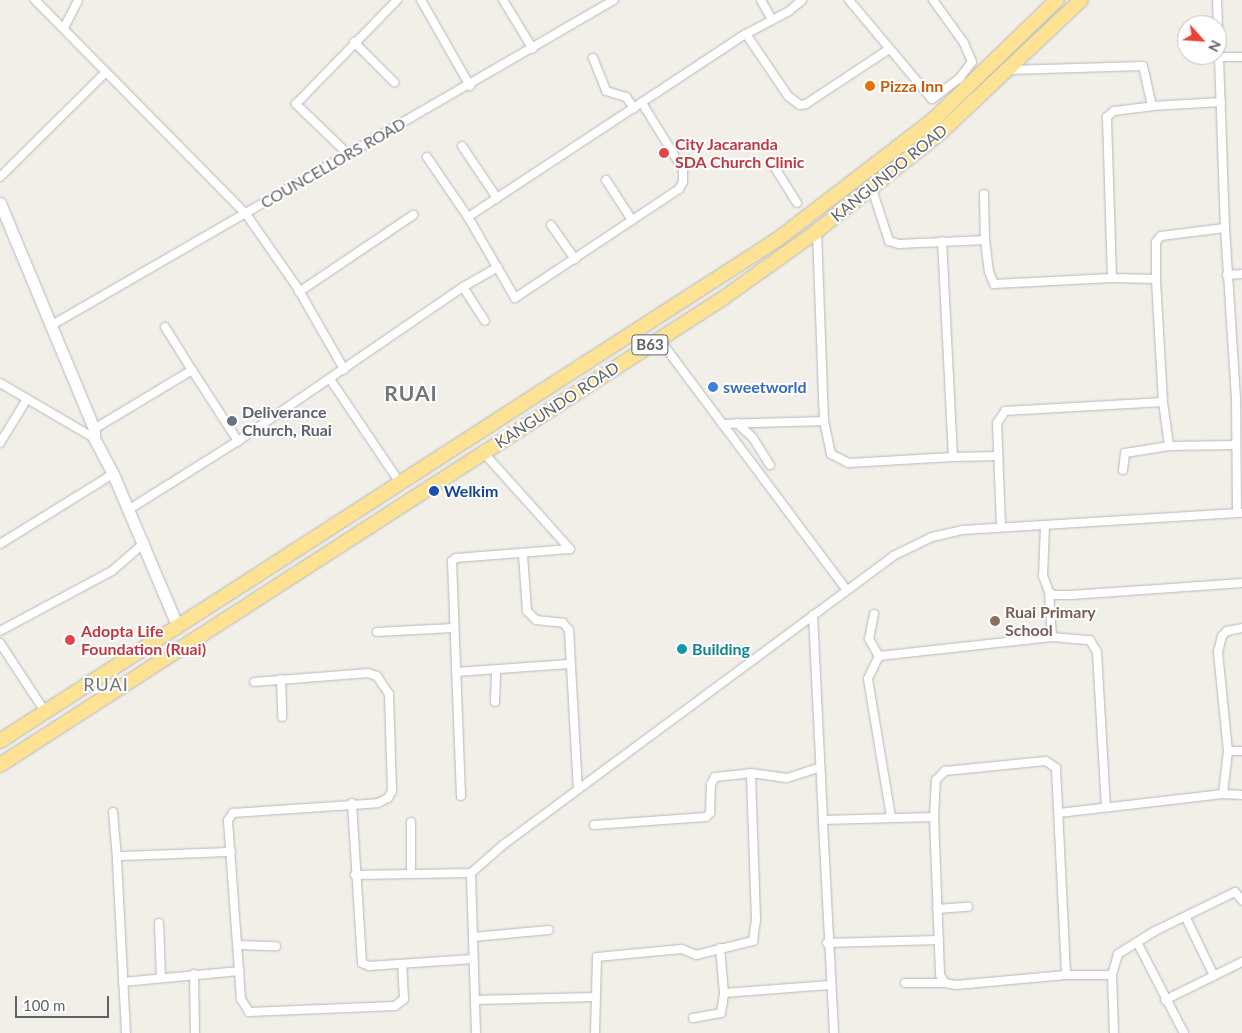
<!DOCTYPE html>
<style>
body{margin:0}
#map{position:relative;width:1242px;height:1033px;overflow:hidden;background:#f1efe8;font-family:Lato,sans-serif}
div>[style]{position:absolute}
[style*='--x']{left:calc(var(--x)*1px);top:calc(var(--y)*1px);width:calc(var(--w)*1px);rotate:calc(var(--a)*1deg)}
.roads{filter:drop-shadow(0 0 1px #b5b8bc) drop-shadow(0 0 1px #b5b8bc)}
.street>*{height:8px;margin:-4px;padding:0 4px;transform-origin:4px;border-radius:4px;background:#fff}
.secondary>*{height:11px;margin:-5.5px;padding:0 5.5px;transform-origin:5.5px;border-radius:5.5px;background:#fff}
.highway>*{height:14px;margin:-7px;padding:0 7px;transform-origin:7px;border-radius:7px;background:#fde293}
.dots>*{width:14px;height:14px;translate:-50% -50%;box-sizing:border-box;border:2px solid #fff;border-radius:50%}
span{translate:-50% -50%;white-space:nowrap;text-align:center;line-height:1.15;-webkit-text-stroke:4px #fff;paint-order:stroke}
.shield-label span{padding:1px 4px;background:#fff;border:1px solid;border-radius:4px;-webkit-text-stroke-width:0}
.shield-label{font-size:15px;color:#5f6368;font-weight:700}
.food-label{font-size:16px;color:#c56008;font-weight:700}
.left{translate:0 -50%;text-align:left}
.health-label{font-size:16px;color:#be3a42;font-weight:700}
.street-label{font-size:16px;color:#5f6368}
.shop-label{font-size:16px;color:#366cbe;font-weight:700}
.worship-label{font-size:16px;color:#5b616d;font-weight:700}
.transit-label{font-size:16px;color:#164399;font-weight:700}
.education-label{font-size:16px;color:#785e54;font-weight:700}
.culture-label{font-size:16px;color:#0d838f;font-weight:700}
.neighbourhood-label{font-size:18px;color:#70757a;letter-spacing:1px}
.district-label{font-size:21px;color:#70757a;font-weight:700;letter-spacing:1px}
.north{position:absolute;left:1177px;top:15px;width:50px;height:50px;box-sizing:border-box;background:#fff;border:1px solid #bfc1c3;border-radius:50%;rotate:116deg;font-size:14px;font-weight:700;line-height:20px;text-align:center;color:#5f6368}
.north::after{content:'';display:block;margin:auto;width:18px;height:22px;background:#ea4335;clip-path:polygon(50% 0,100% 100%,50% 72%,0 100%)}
.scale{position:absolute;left:15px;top:996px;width:94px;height:22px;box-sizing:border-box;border:2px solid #5f6368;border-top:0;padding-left:6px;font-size:15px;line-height:18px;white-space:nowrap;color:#5f6368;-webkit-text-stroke:4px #fff;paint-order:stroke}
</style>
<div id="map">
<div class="roads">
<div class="street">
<i style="--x:35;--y:0;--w:301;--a:45.4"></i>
<i style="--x:246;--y:214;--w:89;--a:55.1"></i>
<i style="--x:297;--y:287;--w:95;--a:60.2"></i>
<i style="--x:421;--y:0;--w:99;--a:60.3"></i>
<i style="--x:503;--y:0;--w:57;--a:58.5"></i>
<i style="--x:761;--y:0;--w:23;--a:61"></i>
<i style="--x:849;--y:0;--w:129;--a:50"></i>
<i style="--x:932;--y:99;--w:34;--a:-37"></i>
<i style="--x:959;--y:79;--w:21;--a:-53"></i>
<i style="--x:972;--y:62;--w:21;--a:-113"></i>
<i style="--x:964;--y:43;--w:53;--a:-125.8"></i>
<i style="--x:1217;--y:0;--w:228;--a:88"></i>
<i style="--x:1225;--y:228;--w:170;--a:86.3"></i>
<i style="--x:1236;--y:398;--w:115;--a:89.5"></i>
<i style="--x:64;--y:28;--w:31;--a:-63"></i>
<i style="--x:746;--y:34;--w:75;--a:55.9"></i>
<i style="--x:788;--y:96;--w:15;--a:37"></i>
<i style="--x:800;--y:105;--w:6;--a:-9"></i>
<i style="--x:806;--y:104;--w:100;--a:-33.5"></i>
<i style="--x:354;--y:42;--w:57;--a:45"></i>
<i style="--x:1220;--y:57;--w:22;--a:0"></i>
<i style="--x:593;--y:58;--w:35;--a:68"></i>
<i style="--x:606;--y:91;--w:21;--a:17"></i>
<i style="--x:626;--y:97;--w:14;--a:54"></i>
<i style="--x:1010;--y:70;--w:133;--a:-1.7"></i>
<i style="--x:1143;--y:66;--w:41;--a:77.3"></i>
<i style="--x:642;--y:103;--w:78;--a:58.2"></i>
<i style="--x:683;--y:169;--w:13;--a:90"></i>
<i style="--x:683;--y:182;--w:8;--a:120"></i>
<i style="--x:679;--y:189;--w:197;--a:146.4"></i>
<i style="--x:515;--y:298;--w:94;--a:-120.1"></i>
<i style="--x:468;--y:217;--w:333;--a:-33.4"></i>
<i style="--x:746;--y:34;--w:49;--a:-28.1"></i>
<i style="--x:789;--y:11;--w:17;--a:-40"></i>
<i style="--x:462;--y:146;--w:63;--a:56.1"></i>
<i style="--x:349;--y:155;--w:74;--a:-136.1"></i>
<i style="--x:296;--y:104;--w:145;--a:-45.8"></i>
<i style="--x:427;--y:157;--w:73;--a:55.7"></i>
<i style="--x:772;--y:163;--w:47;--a:58"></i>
<i style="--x:0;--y:177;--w:148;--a:-44.7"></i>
<i style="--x:606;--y:180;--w:48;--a:57"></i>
<i style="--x:872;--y:189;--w:55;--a:71.9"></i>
<i style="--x:889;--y:241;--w:10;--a:17"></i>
<i style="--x:899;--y:244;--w:86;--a:-2.7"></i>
<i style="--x:984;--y:194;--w:46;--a:88.8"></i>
<i style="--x:985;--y:240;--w:32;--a:83"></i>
<i style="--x:989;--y:272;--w:13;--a:67"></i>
<i style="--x:994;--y:284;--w:118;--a:-2.9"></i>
<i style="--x:1112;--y:278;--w:161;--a:-91.8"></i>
<i style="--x:1107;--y:117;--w:9;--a:-41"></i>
<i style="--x:1114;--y:111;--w:38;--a:-7"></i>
<i style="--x:1152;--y:106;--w:69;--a:-3.3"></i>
<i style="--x:551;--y:225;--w:42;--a:54.8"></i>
<i style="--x:817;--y:231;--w:190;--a:87.9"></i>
<i style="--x:824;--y:421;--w:34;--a:78"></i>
<i style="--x:831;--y:454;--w:20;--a:27"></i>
<i style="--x:849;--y:463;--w:104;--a:-3.3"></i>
<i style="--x:953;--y:457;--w:216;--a:-92.9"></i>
<i style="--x:1227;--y:275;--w:15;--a:-4"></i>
<i style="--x:1156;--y:279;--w:37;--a:-90"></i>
<i style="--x:1156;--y:242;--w:8;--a:-50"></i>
<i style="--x:1161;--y:236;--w:64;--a:-7.1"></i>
<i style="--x:463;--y:287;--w:40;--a:57.1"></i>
<i style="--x:299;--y:292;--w:138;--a:-34"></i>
<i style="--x:52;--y:325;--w:649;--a:-30.04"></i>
<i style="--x:165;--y:327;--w:51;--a:57.9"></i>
<i style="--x:659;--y:339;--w:311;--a:53.2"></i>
<i style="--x:330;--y:379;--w:118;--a:56"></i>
<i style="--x:0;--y:383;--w:109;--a:30.3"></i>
<i style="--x:1163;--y:402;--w:44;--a:82.2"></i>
<i style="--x:1169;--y:446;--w:67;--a:-0.9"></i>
<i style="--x:737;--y:423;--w:22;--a:43"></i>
<i style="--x:753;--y:438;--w:32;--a:58"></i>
<i style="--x:722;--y:424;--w:102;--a:-1.7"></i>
<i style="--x:94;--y:429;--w:114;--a:-31"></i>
<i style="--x:192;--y:370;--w:85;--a:57.1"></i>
<i style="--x:238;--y:441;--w:273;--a:-34.4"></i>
<i style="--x:463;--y:287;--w:40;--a:-29.7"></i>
<i style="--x:0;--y:443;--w:52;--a:-58.5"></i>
<i style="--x:953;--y:457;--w:45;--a:-1.3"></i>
<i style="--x:1123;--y:470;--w:17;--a:-83"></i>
<i style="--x:1125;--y:453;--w:45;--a:-9"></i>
<i style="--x:128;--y:510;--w:130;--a:-32.1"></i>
<i style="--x:1045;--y:525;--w:51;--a:92.2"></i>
<i style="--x:1043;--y:576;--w:17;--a:69"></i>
<i style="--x:1049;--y:592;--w:45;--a:86.2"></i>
<i style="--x:1001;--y:526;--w:103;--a:-92.2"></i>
<i style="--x:997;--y:423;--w:14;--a:-56"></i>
<i style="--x:1005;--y:411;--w:158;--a:-3.3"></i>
<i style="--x:1163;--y:402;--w:123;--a:-93.3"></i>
<i style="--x:1156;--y:279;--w:44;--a:-178.7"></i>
<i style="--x:0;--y:544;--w:133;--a:-31.8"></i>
<i style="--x:523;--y:555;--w:56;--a:85.9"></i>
<i style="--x:527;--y:611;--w:13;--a:45"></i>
<i style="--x:536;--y:620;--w:27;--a:6"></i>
<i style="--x:563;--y:623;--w:9;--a:49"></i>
<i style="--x:569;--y:630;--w:159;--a:86.8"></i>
<i style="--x:1049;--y:592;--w:6;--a:31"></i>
<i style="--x:1054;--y:595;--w:18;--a:0"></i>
<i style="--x:1072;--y:595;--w:170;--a:-4"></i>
<i style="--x:874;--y:614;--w:25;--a:101"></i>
<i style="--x:869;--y:639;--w:20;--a:60"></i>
<i style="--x:879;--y:656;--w:25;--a:116"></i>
<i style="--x:868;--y:679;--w:140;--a:80.5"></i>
<i style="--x:813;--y:615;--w:205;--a:87.2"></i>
<i style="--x:0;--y:631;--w:127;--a:-28.2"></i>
<i style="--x:112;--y:571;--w:43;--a:-41.2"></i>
<i style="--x:377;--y:632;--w:76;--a:-3"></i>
<i style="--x:0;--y:643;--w:84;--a:56.7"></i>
<i style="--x:879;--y:656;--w:174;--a:-6.3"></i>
<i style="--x:1052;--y:637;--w:38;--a:5"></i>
<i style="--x:1090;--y:640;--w:14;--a:60"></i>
<i style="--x:1097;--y:652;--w:154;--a:86.7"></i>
<i style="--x:456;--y:672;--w:114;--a:-4"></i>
<i style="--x:281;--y:679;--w:38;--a:88"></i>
<i style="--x:495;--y:702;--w:32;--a:-88"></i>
<i style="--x:1228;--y:751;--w:14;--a:0"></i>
<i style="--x:1223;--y:794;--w:19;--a:3"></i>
<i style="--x:461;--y:796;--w:235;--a:-92.2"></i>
<i style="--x:452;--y:561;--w:5;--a:-37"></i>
<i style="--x:456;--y:558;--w:114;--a:-4.5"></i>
<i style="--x:570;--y:549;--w:130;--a:-131.9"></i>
<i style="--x:352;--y:803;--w:160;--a:86.4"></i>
<i style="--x:362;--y:963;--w:8;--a:23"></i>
<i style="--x:369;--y:966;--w:104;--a:-3.9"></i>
<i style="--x:113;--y:812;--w:47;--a:85.1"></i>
<i style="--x:1059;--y:813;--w:165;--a:-6.6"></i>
<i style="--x:1223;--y:794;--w:43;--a:-83.4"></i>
<i style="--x:1228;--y:751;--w:100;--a:-95.8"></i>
<i style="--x:1218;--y:652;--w:16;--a:-76"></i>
<i style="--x:1222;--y:636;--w:7;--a:-45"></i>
<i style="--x:1227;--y:631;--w:15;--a:-11"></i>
<i style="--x:934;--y:817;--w:158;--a:87.8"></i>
<i style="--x:940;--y:975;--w:9;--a:58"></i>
<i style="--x:945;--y:983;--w:11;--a:10"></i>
<i style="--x:956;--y:985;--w:110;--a:-5.2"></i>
<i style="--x:1066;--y:975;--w:46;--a:0"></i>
<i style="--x:411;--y:822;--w:52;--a:90"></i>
<i style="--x:594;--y:825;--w:112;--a:-4.1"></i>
<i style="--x:706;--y:817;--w:6;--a:-45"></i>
<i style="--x:710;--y:813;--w:29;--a:-88"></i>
<i style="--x:711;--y:784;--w:8;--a:-60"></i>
<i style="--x:715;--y:777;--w:36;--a:-6"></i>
<i style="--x:751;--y:773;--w:36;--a:8"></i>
<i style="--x:787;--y:778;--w:35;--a:-18"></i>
<i style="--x:355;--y:875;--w:116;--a:-1"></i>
<i style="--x:937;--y:909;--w:31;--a:-4"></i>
<i style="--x:1186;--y:918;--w:64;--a:64.2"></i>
<i style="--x:159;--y:923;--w:54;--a:87.9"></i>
<i style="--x:473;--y:937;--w:76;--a:-5.3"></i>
<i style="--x:1137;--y:942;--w:102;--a:62.7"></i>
<i style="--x:827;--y:943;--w:112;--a:-1.5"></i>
<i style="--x:238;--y:945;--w:38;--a:2"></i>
<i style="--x:720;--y:948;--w:45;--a:84.9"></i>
<i style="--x:724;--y:993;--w:106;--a:-4.3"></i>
<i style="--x:239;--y:971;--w:28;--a:86"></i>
<i style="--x:241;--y:999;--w:15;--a:58"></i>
<i style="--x:249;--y:1012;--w:146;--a:-2.4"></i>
<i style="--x:395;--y:1006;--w:11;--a:-38"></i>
<i style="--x:404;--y:999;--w:35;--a:-93"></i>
<i style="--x:194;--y:974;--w:59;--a:89"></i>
<i style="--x:123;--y:982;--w:117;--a:-5.4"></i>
<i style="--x:239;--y:971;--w:151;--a:-94.2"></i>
<i style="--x:228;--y:820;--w:9;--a:-54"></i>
<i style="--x:233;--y:813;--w:145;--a:-3.9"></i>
<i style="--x:378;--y:803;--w:11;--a:-27"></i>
<i style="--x:388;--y:798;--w:8;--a:-60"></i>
<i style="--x:392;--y:791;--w:97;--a:-91.8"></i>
<i style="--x:389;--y:694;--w:22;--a:-124"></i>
<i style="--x:377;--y:676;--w:9;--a:-162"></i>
<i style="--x:368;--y:673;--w:114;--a:175.5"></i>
<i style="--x:905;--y:983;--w:40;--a:0"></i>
<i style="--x:476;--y:1000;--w:118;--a:-1.5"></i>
<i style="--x:1165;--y:1000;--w:86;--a:-26.3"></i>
<i style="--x:693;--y:1018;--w:28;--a:-10"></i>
<i style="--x:721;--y:1013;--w:20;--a:-81"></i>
<i style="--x:126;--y:1033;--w:174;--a:-93"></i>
<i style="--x:117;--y:859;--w:4;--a:-45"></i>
<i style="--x:120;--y:856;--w:111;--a:-2.1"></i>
<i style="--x:476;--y:1033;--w:160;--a:-91.8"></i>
<i style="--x:471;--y:873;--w:43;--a:-41.2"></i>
<i style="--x:503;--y:845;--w:485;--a:-36.5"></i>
<i style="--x:893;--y:556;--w:43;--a:-26"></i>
<i style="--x:932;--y:537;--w:31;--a:-13"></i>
<i style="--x:962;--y:530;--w:281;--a:-3.5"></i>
<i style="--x:595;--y:1033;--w:76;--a:-88.5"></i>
<i style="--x:597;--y:957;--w:85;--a:-5.4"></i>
<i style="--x:682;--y:949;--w:15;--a:23"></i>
<i style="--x:696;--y:955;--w:59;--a:-13.8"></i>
<i style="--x:753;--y:941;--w:22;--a:-82"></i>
<i style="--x:756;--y:919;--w:146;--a:-92"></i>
<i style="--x:834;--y:1033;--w:213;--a:-93"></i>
<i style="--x:823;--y:820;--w:111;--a:-1.5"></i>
<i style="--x:934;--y:817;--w:37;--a:-87"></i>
<i style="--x:936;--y:780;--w:13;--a:-45"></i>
<i style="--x:945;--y:771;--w:101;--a:-5.7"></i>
<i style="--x:1046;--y:761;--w:12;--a:35"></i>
<i style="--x:1056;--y:768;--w:207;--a:87.2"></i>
<i style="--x:1114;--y:1033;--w:58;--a:-92"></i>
<i style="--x:1112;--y:975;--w:22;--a:-74"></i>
<i style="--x:1118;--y:954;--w:44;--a:-31.9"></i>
<i style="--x:1155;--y:931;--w:89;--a:-26"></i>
<i style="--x:1235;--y:892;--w:11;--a:49"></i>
</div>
<div class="secondary">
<i style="--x:0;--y:203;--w:245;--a:67.4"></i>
<i style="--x:94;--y:429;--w:9;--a:90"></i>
<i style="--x:94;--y:438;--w:41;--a:62.2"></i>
<i style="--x:113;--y:474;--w:166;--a:67"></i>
</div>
<div class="highway">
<i style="--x:0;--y:741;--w:926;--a:-32.83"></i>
<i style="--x:778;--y:239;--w:194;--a:-37.5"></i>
<i style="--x:932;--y:121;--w:174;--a:-44.1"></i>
<i style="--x:0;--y:765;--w:859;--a:-32.84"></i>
<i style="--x:722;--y:299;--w:117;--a:-35.6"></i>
<i style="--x:817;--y:231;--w:159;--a:-38.6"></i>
<i style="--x:941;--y:132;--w:192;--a:-43.3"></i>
</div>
</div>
<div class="dots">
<i style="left:870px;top:86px;background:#e8710a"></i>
<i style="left:664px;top:153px;background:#e0444e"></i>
<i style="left:713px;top:387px;background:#3f7fe0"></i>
<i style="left:232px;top:421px;background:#6b7280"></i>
<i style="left:434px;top:491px;background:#1a4fb4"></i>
<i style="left:995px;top:621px;background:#8d6e63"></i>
<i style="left:70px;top:640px;background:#e0444e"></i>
<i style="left:682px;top:649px;background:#0f9aa8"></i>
</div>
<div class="shield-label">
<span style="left:650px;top:345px">B63</span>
</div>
<div class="food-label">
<span class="left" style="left:880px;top:86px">Pizza Inn</span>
</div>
<div class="health-label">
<span class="left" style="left:675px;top:153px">City Jacaranda<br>SDA Church Clinic</span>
<span class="left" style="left:81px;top:640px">Adopta Life<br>Foundation (Ruai)</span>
</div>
<div class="street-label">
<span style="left:333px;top:163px;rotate:-30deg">COUNCELLORS ROAD</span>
<span style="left:889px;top:173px;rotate:-39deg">KANGUNDO ROAD</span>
<span style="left:557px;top:405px;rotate:-33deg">KANGUNDO ROAD</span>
</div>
<div class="shop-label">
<span class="left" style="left:723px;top:387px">sweetworld</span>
</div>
<div class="worship-label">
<span class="left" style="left:242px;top:421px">Deliverance<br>Church, Ruai</span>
</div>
<div class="transit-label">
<span class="left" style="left:444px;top:491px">Welkim</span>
</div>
<div class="education-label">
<span class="left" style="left:1005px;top:621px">Ruai Primary<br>School</span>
</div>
<div class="culture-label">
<span class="left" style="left:692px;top:649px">Building</span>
</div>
<div class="neighbourhood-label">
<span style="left:106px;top:684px">RUAI</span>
</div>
<div class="district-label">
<span style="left:411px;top:393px">RUAI</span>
</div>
<div class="north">N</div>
<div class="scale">100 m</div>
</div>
